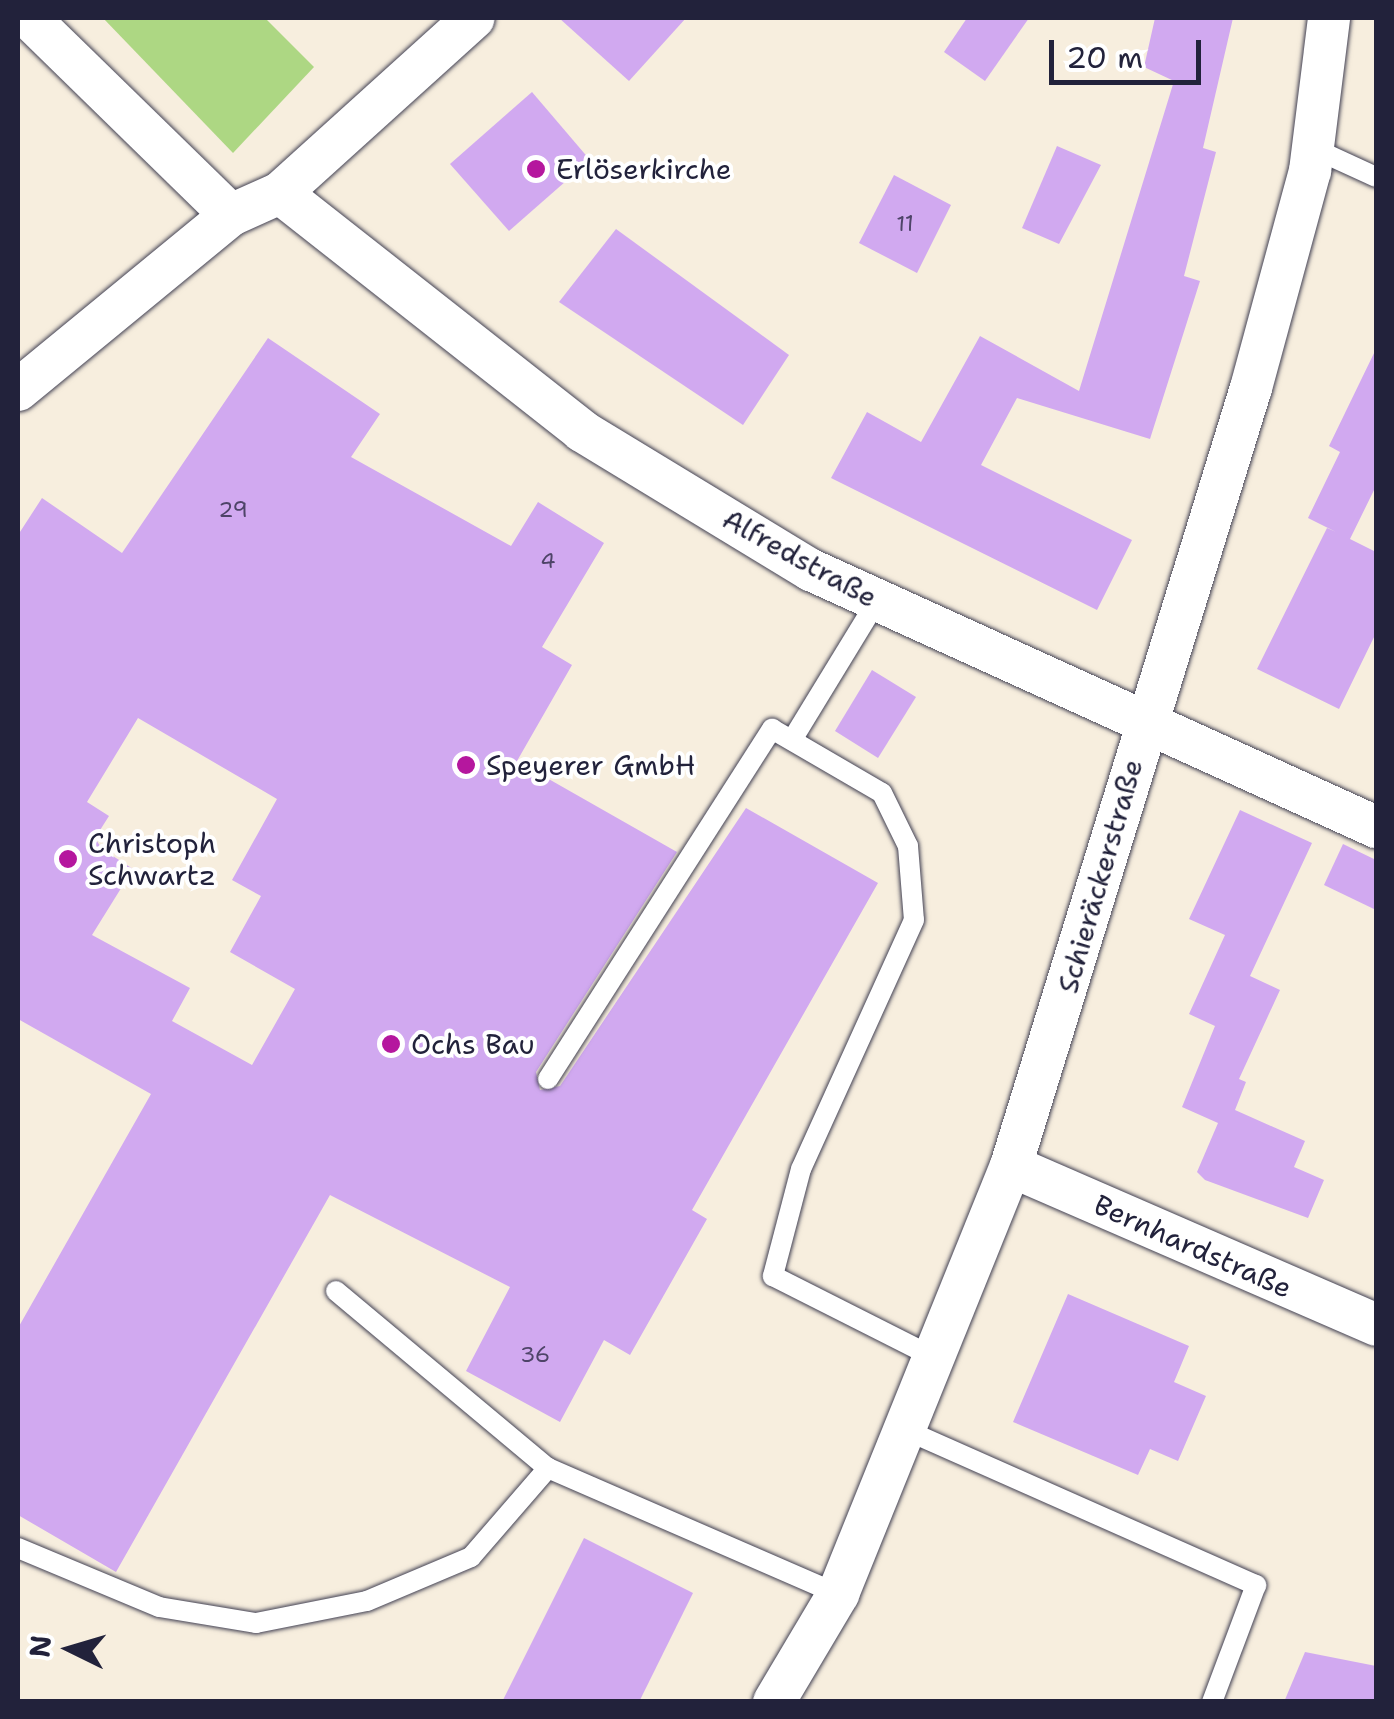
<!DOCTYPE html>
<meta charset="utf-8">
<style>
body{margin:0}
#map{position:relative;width:1394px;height:1719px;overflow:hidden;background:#f7eede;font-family:"Shantell Sans",sans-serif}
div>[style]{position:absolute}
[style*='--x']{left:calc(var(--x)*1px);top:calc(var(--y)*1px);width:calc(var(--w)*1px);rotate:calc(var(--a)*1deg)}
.green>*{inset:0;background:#add783}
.building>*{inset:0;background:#d1a9f0}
.roads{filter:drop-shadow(0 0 2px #424153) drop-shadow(0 0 2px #424153)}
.lane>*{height:20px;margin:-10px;padding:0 10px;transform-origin:10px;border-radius:10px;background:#fff}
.street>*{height:42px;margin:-21px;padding:0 21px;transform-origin:21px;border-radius:21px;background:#fff}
.dots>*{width:28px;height:28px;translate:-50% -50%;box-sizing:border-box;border:5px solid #fff;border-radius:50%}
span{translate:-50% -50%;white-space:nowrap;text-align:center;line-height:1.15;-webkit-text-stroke:8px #fff;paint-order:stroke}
.number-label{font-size:22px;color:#4e4468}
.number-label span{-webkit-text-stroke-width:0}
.poi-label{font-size:28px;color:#22223b}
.left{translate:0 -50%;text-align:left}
.street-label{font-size:28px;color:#22223b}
.frame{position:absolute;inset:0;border:20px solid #22223b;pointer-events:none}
.north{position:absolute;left:20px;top:1599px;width:100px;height:100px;-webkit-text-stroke:8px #fff;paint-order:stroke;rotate:275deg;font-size:28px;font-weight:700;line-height:40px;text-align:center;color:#22223b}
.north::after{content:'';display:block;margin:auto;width:35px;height:45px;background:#22223b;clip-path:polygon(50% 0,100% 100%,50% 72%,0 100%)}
.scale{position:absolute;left:1049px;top:40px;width:152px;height:45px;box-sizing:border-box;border:5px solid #22223b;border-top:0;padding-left:12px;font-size:30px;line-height:35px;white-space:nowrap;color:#22223b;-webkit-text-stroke:8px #fff;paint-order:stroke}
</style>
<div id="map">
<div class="green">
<i style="clip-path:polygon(103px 18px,265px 18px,314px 67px,233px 153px)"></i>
</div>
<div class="building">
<i style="clip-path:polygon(559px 18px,686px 18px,629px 81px)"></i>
<i style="clip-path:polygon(967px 18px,1029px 18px,985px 81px,944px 52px)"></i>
<i style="clip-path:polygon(1155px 18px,1233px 18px,1203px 148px,1216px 152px,1184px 276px,1200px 281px,1150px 439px,1017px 398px,981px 465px,1132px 540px,1097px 610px,831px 478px,867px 412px,921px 442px,980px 336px,1079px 391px,1174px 81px,1144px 67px)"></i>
<i style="clip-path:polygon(532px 92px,590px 160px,509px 231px,450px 164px)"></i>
<i style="clip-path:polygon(1057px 146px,1101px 165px,1059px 244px,1022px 228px)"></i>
<i style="clip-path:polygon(894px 175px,951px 205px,917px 273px,859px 243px)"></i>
<i style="clip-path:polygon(616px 229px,789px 355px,743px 425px,559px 302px)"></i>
<i style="clip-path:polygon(evenodd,268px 338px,380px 414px,351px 457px,511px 546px,538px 502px,604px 543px,542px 647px,572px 665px,517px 761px,677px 852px,536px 1072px,540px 1090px,560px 1086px,746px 808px,878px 883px,692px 1210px,707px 1219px,630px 1355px,604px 1340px,560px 1422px,466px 1371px,510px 1287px,330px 1195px,116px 1572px,18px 1515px,18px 1328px,151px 1094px,18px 1019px,18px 535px,42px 498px,122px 553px,268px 338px,138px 718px,277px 799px,232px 880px,261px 896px,230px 952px,295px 989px,252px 1065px,172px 1021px,190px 988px,92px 935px,133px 869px,102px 849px,95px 838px,109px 816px,87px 802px,138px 718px)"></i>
<i style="clip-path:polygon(1376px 349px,1376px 486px,1350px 539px,1376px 552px,1376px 633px,1339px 709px,1257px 669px,1327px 528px,1336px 532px,1308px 518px,1340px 452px,1329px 446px)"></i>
<i style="clip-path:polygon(872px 670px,916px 697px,878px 758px,835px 731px)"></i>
<i style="clip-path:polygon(1240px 810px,1312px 843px,1250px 976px,1280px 990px,1239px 1079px,1246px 1082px,1235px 1110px,1305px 1141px,1294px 1167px,1324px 1180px,1308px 1218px,1205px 1180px,1197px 1172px,1218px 1123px,1182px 1107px,1215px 1026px,1189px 1014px,1225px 935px,1189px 919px)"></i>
<i style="clip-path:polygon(1343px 844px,1376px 860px,1376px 910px,1324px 885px)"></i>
<i style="clip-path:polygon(1068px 1294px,1189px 1346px,1174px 1382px,1206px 1396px,1178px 1461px,1150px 1449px,1138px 1475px,1013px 1422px)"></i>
<i style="clip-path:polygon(584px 1538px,693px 1593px,639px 1702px,502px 1702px)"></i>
<i style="clip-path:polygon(1305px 1652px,1376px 1666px,1376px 1702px,1284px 1702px)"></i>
</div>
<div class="roads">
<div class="lane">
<i style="--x:1313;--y:148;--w:69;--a:24.7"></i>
<i style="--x:792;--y:740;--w:163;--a:-58.6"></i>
<i style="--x:548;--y:1079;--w:416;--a:-57.4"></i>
<i style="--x:772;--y:729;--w:127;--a:30.2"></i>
<i style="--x:882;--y:793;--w:59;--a:63.9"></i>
<i style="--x:908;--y:846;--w:74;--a:85.4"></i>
<i style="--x:914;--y:920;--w:273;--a:114.4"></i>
<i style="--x:801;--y:1169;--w:111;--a:104.7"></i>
<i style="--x:773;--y:1276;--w:184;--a:26.8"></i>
<i style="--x:336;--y:1291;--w:276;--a:39.9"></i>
<i style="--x:908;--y:1431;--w:381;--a:23.9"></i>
<i style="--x:1256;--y:1585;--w:125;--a:110.6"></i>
<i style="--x:18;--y:1548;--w:153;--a:22.7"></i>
<i style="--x:159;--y:1607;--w:98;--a:9.4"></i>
<i style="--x:256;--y:1623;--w:113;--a:-11.2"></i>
<i style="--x:367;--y:1601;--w:113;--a:-22.9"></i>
<i style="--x:471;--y:1557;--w:118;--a:-49.1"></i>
<i style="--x:548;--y:1468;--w:316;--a:23.5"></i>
</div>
<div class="street">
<i style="--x:29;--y:18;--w:282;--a:44.3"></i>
<i style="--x:280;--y:193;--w:385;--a:38.2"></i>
<i style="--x:582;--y:431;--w:268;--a:31.3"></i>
<i style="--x:811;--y:570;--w:621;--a:24.46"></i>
<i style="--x:18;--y:390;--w:276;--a:-39.4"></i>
<i style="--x:231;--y:215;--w:54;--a:-24.2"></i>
<i style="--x:280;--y:193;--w:261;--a:-42.1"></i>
<i style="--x:1011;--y:1166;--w:398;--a:23.5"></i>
<i style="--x:774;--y:1702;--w:126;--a:-59.3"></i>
<i style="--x:838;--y:1594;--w:462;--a:-68"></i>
<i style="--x:1011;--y:1166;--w:814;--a:-72.86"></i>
<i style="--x:1251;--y:388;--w:225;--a:-74.8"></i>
<i style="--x:1310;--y:171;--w:154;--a:-82.9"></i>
</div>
</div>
<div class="dots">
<i style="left:536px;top:169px;background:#b5179e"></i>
<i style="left:466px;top:765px;background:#b5179e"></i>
<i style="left:68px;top:859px;background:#b5179e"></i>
<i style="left:391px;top:1044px;background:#b5179e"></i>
</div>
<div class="number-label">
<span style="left:905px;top:224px">11</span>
<span style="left:233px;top:510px">29</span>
<span style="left:548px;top:561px">4</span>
<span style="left:535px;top:1355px">36</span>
</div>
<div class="poi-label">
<span class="left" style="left:556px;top:169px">Erlöserkirche</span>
<span class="left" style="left:486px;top:765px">Speyerer GmbH</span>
<span class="left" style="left:88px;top:859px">Christoph<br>Schwartz</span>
<span class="left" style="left:411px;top:1044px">Ochs Bau</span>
</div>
<div class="street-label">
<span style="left:800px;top:558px;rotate:29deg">Alfredstraße</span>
<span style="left:1100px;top:876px;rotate:-74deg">Schieräckerstraße</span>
<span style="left:1193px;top:1246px;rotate:24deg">Bernhardstraße</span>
</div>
<div class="frame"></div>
<div class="north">N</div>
<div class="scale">20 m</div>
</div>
